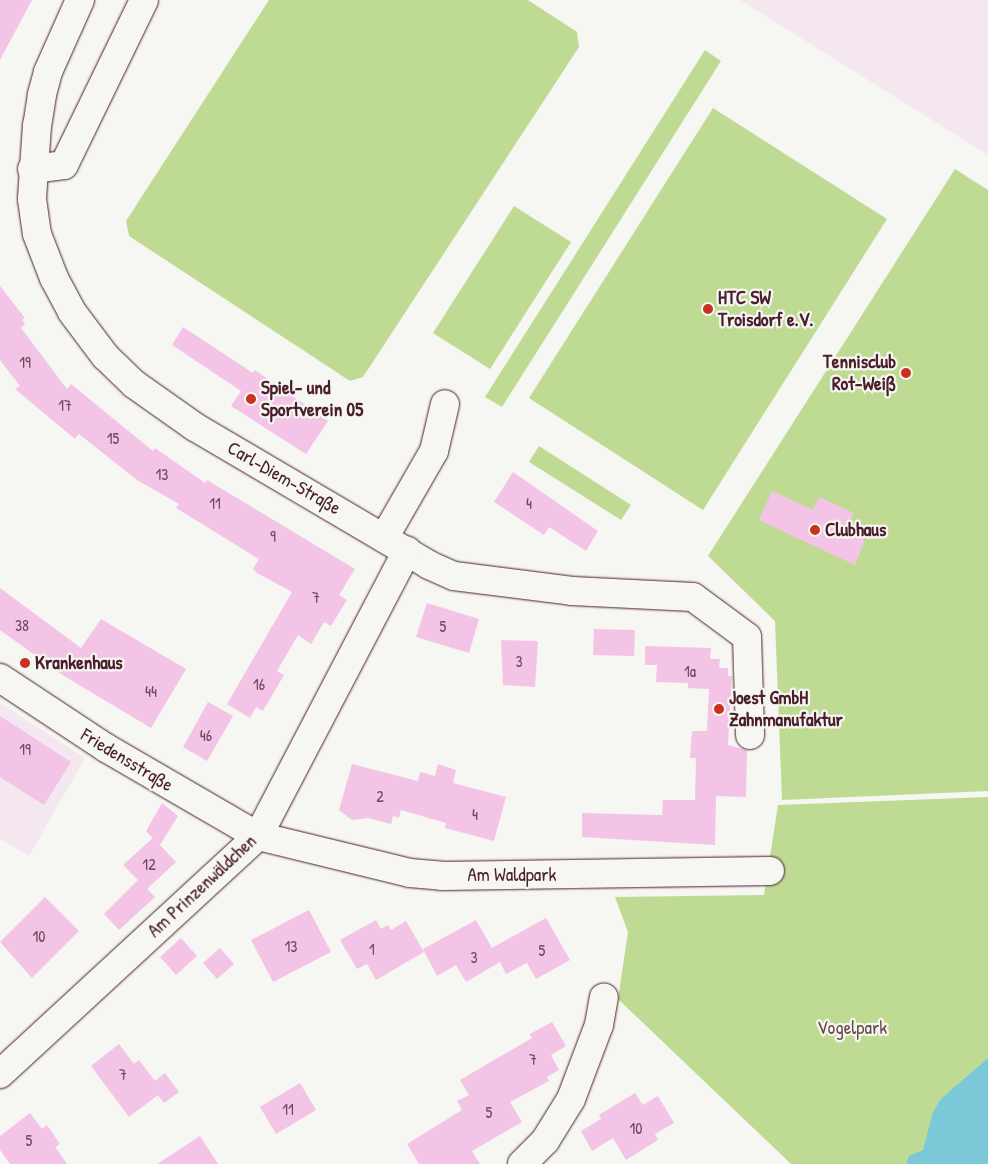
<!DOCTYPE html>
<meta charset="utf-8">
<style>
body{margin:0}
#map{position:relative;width:988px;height:1164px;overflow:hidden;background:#f6f6f2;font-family:"Patrick Hand",sans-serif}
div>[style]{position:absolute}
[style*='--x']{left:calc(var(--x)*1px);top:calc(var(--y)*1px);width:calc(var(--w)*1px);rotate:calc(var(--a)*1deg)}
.built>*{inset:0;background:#f5e7ef}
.green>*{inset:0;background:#bfdb93}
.water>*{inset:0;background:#7bc8d9}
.building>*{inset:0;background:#f4c4e7}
.roads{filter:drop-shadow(0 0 1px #4a1f2b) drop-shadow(0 0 1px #4a1f2b)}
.minor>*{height:28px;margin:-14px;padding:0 14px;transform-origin:14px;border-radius:14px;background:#f6f6f2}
.dots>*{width:14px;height:14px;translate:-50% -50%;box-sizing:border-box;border:2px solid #f6f6f2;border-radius:50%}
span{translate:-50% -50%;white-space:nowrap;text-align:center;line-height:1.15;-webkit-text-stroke:4.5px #f6f6f2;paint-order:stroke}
.number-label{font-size:16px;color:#74485a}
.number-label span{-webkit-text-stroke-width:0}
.poi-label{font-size:19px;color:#4a1f2b;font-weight:700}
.left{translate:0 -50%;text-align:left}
.right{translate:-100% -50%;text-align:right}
.street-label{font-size:19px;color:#4a1f2b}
.park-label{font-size:19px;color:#674e45}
</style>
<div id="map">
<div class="built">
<i style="clip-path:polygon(740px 0,988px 0,988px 155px)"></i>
<i style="clip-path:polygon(0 703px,85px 758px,29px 856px,0 839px)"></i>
</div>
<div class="green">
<i style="clip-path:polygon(269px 0,528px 0,577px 32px,579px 47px,363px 377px,350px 381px,129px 236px,126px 221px)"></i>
<i style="clip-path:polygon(705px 50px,721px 61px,502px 407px,485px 397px)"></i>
<i style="clip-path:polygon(713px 108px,887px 219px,703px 510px,529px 398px)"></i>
<i style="clip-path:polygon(955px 169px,988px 190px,988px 791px,782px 800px,775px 621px,708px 556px)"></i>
<i style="clip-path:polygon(514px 206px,571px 242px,490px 369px,433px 333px)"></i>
<i style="clip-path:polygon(539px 446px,631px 505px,621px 520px,529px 462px)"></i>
<i style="clip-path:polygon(988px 797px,988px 1164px,791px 1164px,618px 999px,628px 932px,615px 897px,764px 895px,778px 805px)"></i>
</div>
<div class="water">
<i style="clip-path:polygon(988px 1058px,988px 1164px,906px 1164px,909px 1156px,923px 1150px,933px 1112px,941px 1099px)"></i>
</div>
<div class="building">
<i style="clip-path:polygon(0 0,32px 0,0 60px)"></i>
<i style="clip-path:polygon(0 286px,25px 318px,22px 320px,25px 324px,21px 328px,67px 389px,71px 384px,153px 451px,155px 448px,205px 483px,207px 480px,355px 569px,339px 595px,347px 600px,331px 626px,324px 622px,311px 644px,298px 635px,277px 671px,284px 675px,263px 711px,256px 707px,250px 718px,227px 704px,292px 592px,257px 573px,253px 569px,259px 559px,176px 508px,179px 504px,137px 480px,79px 434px,75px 439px,15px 389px,20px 386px,0 360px)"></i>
<i style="clip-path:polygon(183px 327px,253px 373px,255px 370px,328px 421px,306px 454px,231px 406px,241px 391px,172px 345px)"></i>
<i style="clip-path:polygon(513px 472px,598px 531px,586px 551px,549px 527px,544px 535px,494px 502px)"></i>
<i style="clip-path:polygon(772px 491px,813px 510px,819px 497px,854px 513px,847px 526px,861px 534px,864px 542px,855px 565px,759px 520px)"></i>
<i style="clip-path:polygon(0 588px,81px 648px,101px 619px,186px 669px,151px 728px,64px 676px,0 630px)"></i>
<i style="clip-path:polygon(427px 603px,479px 619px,469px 653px,416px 637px)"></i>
<i style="clip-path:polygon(594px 629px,635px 630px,634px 656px,593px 655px)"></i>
<i style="clip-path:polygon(501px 640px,538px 641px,535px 687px,503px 685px)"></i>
<i style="clip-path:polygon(645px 646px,711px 648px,710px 659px,720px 659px,719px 668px,728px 668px,728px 676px,732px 676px,728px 745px,747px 750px,746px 797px,716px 796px,715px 845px,582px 837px,582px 813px,662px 815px,663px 800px,695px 800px,696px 758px,690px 758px,692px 731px,707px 731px,709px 689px,688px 688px,688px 683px,656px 682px,657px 665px,645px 665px)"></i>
<i style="clip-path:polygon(208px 702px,233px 716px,207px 761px,183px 747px)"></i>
<i style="clip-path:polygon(0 716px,71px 762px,44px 805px,0 777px)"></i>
<i style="clip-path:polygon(352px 764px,418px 781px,420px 772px,435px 776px,438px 764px,456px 770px,453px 783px,506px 797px,494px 841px,445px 828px,446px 823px,401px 810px,399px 818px,393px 816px,391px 824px,368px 818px,352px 820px,339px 810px)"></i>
<i style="clip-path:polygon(162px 803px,178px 816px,160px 845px,154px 839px,176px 862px,147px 889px,155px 897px,119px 930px,104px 914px,138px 880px,123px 865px,153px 838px,146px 831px)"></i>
<i style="clip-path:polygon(45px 897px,79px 931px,32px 978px,0 942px)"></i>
<i style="clip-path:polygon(309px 910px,331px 952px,273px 982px,251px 940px)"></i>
<i style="clip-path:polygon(546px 918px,570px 960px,536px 979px,527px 963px,506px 974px,500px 962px,466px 982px,456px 965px,437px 976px,423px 949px,476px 920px,492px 948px)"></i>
<i style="clip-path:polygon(376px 920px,381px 929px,388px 925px,391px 930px,406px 921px,424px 952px,376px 980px,367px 964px,357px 969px,340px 940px)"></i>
<i style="clip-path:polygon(181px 938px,197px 956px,176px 975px,160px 957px)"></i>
<i style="clip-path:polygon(220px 948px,234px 964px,217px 979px,203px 963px)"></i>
<i style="clip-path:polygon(552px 1022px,566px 1046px,551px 1055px,559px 1070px,547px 1077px,549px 1081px,510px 1102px,522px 1122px,472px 1151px,480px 1164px,419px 1164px,407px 1144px,462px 1110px,457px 1101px,469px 1095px,460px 1080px,532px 1038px,530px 1034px)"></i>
<i style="clip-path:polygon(119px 1044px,134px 1064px,139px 1060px,155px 1081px,165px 1073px,179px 1092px,164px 1103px,158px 1095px,129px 1117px,91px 1066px)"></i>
<i style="clip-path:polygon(300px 1083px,316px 1110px,276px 1134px,260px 1107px)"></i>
<i style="clip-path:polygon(635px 1093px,643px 1105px,658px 1096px,674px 1123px,655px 1134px,658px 1140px,626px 1160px,613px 1138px,592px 1151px,581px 1131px,601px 1119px,599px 1115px)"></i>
<i style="clip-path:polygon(30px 1113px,42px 1129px,47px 1125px,60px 1144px,55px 1147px,67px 1164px,10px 1164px,0 1150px,0 1136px)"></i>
<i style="clip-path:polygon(200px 1136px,218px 1164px,157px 1164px)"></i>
</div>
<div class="roads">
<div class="minor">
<i style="--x:80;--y:0;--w:79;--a:114"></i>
<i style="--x:48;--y:72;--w:24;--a:105"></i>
<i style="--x:42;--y:95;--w:30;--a:99"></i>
<i style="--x:37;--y:125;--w:74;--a:93.9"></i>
<i style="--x:32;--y:199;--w:35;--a:82"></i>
<i style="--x:37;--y:234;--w:47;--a:68.9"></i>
<i style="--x:54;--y:278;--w:38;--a:62"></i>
<i style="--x:72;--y:312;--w:55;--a:53.1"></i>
<i style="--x:105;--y:356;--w:40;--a:44"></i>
<i style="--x:134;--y:384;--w:75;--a:35.2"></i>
<i style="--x:195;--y:427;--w:272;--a:30.5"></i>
<i style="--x:429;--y:565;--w:27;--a:24"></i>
<i style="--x:454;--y:576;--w:119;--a:7.2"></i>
<i style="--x:572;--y:591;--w:121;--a:2.8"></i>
<i style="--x:693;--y:597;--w:67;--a:36.5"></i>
<i style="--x:747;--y:637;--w:98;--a:88.2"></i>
<i style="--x:32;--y:169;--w:32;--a:-7"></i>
<i style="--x:64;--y:165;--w:183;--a:-64.1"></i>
<i style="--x:384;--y:538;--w:100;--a:-60.1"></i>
<i style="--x:434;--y:451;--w:48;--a:-76.8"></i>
<i style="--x:0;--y:678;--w:127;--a:33.4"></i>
<i style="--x:106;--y:748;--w:176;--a:30.1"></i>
<i style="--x:258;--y:836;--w:156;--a:13.7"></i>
<i style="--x:410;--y:873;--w:32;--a:5"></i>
<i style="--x:442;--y:876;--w:328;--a:-0.9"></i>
<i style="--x:0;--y:1074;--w:351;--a:-42.7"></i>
<i style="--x:258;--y:836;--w:322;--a:-62.4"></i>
<i style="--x:522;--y:1164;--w:33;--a:-45"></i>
<i style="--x:545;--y:1141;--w:49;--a:-58.2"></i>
<i style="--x:571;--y:1099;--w:79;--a:-69.3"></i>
<i style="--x:599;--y:1025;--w:28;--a:-80"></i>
</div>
</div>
<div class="dots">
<i style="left:708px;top:309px;background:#c8321e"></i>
<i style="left:906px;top:373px;background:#c8321e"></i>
<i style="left:251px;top:399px;background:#c8321e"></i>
<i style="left:815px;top:530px;background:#c8321e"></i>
<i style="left:25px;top:663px;background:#c8321e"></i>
<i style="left:719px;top:709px;background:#c8321e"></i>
</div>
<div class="number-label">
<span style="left:25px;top:362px">19</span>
<span style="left:65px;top:405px">17</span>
<span style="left:113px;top:438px">15</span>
<span style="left:162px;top:474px">13</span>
<span style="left:215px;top:503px">11</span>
<span style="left:529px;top:503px">4</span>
<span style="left:273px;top:536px">9</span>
<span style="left:316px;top:597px">7</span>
<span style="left:22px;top:625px">38</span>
<span style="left:443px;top:626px">5</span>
<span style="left:519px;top:661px">3</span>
<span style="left:690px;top:671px">1a</span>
<span style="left:259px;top:684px">16</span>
<span style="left:151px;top:691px">44</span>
<span style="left:206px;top:735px">46</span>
<span style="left:25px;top:749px">19</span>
<span style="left:380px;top:796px">2</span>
<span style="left:475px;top:814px">4</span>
<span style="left:149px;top:864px">12</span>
<span style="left:39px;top:936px">10</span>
<span style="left:291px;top:946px">13</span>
<span style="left:372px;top:949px">1</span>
<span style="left:542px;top:950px">5</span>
<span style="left:474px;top:957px">3</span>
<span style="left:533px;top:1059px">7</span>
<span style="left:123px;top:1074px">7</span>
<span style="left:288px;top:1109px">11</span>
<span style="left:489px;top:1112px">5</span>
<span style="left:636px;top:1128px">10</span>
<span style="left:29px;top:1140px">5</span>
</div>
<div class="poi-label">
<span class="left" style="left:718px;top:309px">HTC SW<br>Troisdorf e.V.</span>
<span class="right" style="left:896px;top:373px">Tennisclub<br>Rot-Weiß</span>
<span class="left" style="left:261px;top:399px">Spiel- und<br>Sportverein 05</span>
<span class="left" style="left:825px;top:530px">Clubhaus</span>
<span class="left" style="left:35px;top:663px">Krankenhaus</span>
<span class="left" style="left:729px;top:709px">Joest GmbH<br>Zahnmanufaktur</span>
</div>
<div class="street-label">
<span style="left:284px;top:478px;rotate:30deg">Carl-Diem-Straße</span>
<span style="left:127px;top:760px;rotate:31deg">Friedensstraße</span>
<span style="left:512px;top:875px">Am Waldpark</span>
<span style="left:202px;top:886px;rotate:-43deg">Am Prinzenwäldchen</span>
</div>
<div class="park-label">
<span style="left:852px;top:1028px">Vogelpark</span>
</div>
</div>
